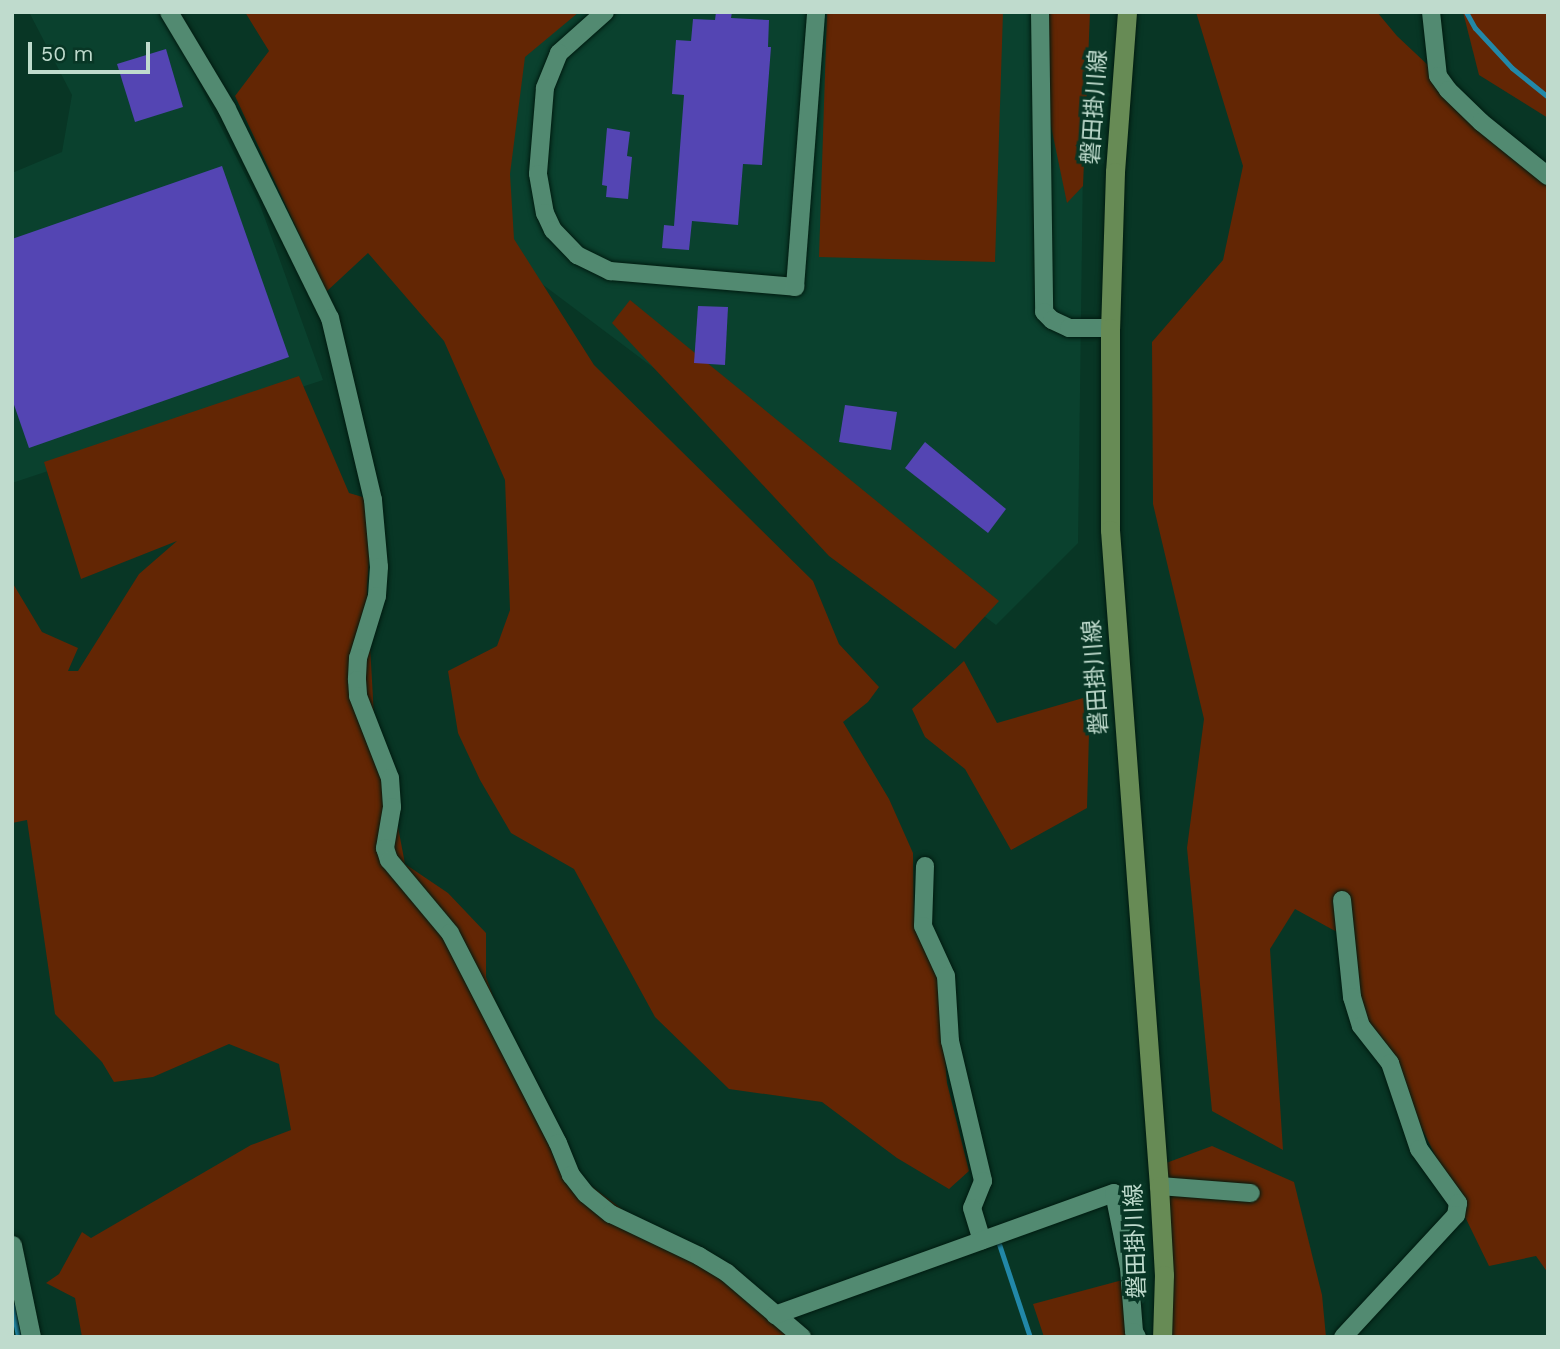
<!DOCTYPE html>
<meta charset="utf-8">
<style>
body{margin:0}
#map{position:relative;width:1560px;height:1349px;overflow:hidden;background:#083625;font-family:"Work Sans","Noto Sans JP",sans-serif}
div>[style]{position:absolute}
[style*='--x']{left:calc(var(--x)*1px);top:calc(var(--y)*1px);width:calc(var(--w)*1px);rotate:calc(var(--a)*1deg)}
.built>*{inset:0;background:#0a412e}
.green>*{inset:0;background:#632604}
.stream>*{height:5px;margin:-2.5px;padding:0 2.5px;transform-origin:2.5px;border-radius:2.5px;background:#2288a8}
.building>*{inset:0;background:#5445b3}
.roads{filter:drop-shadow(0 0 2px #001b10) drop-shadow(0 0 2px #001b10)}
.minor>*{height:18px;margin:-9px;padding:0 9px;transform-origin:9px;border-radius:9px;background:#528a71}
.tertiary>*{height:19px;margin:-9.5px;padding:0 9.5px;transform-origin:9.5px;border-radius:9.5px;background:#528a71}
.secondary>*{height:19px;margin:-9.5px;padding:0 9.5px;transform-origin:9.5px;border-radius:9.5px;background:#678b55}
span{translate:-50% -50%;white-space:nowrap;text-align:center;line-height:1.15;-webkit-text-stroke:7px #083625;paint-order:stroke}
.street-label{font-size:23px;color:#bfdbcd}
.frame{position:absolute;inset:0;border:14px solid #bfdbcd;pointer-events:none}
.scale{position:absolute;left:28px;top:42px;width:122px;height:32px;box-sizing:border-box;border:4px solid #bfdbcd;border-top:0;padding-left:9px;font-size:21px;line-height:24px;white-space:nowrap;color:#bfdbcd;-webkit-text-stroke:5px #083625;paint-order:stroke}
</style>
<div id="map">
<div class="built">
<i style="clip-path:polygon(29px 12px,158px 12px,183px 52px,259px 202px,323px 380px,12px 483px,12px 173px,62px 152px,72px 95px)"></i>
<i style="clip-path:polygon(476px 12px,1085px 12px,1078px 543px,996px 625px,510px 260px)"></i>
</div>
<div class="green">
<i style="clip-path:polygon(245px 12px,579px 12px,525px 57px,510px 174px,514px 239px,594px 365px,813px 581px,839px 644px,879px 687px,868px 702px,843px 722px,889px 799px,913px 853px,914px 922px,939px 981px,947px 1083px,969px 1171px,949px 1189px,897px 1158px,822px 1102px,729px 1089px,655px 1017px,574px 869px,511px 833px,480px 780px,458px 733px,448px 671px,497px 646px,510px 610px,505px 480px,444px 341px,368px 253px,326px 292px,235px 96px,269px 51px)"></i>
<i style="clip-path:polygon(827px 12px,1003px 12px,995px 262px,819px 257px)"></i>
<i style="clip-path:polygon(1032px 12px,1090px 12px,1083px 186px,1067px 203px,1042px 83px)"></i>
<i style="clip-path:polygon(1196px 12px,1377px 12px,1397px 36px,1548px 178px,1548px 1273px,1536px 1256px,1489px 1266px,1390px 1063px,1346px 998px,1346px 937px,1295px 909px,1270px 949px,1283px 1150px,1212px 1111px,1187px 848px,1204px 719px,1153px 504px,1152px 342px,1223px 260px,1243px 166px)"></i>
<i style="clip-path:polygon(1463px 12px,1548px 12px,1548px 118px,1479px 75px)"></i>
<i style="clip-path:polygon(630px 300px,999px 601px,955px 649px,829px 556px,612px 323px)"></i>
<i style="clip-path:polygon(299px 376px,349px 493px,373px 500px,367px 589px,375px 736px,386px 763px,405px 864px,448px 893px,486px 933px,486px 977px,554px 1158px,658px 1236px,756px 1298px,793px 1337px,82px 1337px,75px 1298px,46px 1283px,59px 1274px,82px 1232px,91px 1238px,251px 1145px,291px 1130px,279px 1064px,229px 1044px,153px 1077px,114px 1082px,102px 1062px,55px 1014px,27px 820px,12px 823px,12px 582px,42px 632px,78px 648px,68px 671px,78px 671px,139px 574px,177px 541px,81px 579px,44px 462px)"></i>
<i style="clip-path:polygon(964px 661px,997px 723px,1090px 696px,1087px 808px,1011px 850px,965px 769px,925px 737px,912px 709px)"></i>
<i style="clip-path:polygon(1212px 1146px,1294px 1182px,1322px 1295px,1326px 1337px,1162px 1337px,1158px 1166px)"></i>
<i style="clip-path:polygon(1130px 1278px,1141px 1337px,1044px 1337px,1033px 1304px)"></i>
</div>
<div class="stream">
<i style="--x:1466;--y:12;--w:18;--a:61"></i>
<i style="--x:1475;--y:28;--w:54;--a:47.2"></i>
<i style="--x:1512;--y:68;--w:46;--a:38.9"></i>
<i style="--x:999;--y:1244;--w:98;--a:71.6"></i>
<i style="--x:12;--y:1305;--w:33;--a:79"></i>
</div>
<div class="building">
<i style="clip-path:polygon(716px 12px,732px 12px,731px 18px,769px 20px,768px 47px,771px 47px,762px 165px,743px 164px,738px 225px,692px 221px,689px 250px,662px 248px,664px 225px,674px 226px,684px 95px,672px 94px,676px 40px,691px 41px,693px 19px,715px 20px)"></i>
<i style="clip-path:polygon(166px 49px,183px 107px,135px 122px,117px 64px)"></i>
<i style="clip-path:polygon(607px 128px,630px 132px,627px 156px,632px 157px,628px 199px,606px 197px,607px 186px,602px 185px)"></i>
<i style="clip-path:polygon(222px 166px,289px 357px,29px 448px,12px 399px,12px 239px)"></i>
<i style="clip-path:polygon(698px 306px,728px 307px,725px 365px,694px 363px)"></i>
<i style="clip-path:polygon(845px 405px,897px 412px,891px 450px,839px 442px)"></i>
<i style="clip-path:polygon(925px 442px,1006px 509px,988px 533px,905px 468px)"></i>
</div>
<div class="roads">
<div class="minor">
<i style="--x:169;--y:12;--w:113;--a:59.1"></i>
<i style="--x:227;--y:109;--w:233;--a:63.8"></i>
<i style="--x:330;--y:318;--w:187;--a:76.7"></i>
<i style="--x:373;--y:500;--w:67;--a:84.9"></i>
<i style="--x:379;--y:567;--w:29;--a:94"></i>
<i style="--x:377;--y:596;--w:65;--a:107"></i>
<i style="--x:358;--y:658;--w:22;--a:93"></i>
<i style="--x:357;--y:680;--w:16;--a:86"></i>
<i style="--x:358;--y:696;--w:88;--a:68.7"></i>
<i style="--x:390;--y:778;--w:29;--a:86"></i>
<i style="--x:392;--y:807;--w:42;--a:99.7"></i>
<i style="--x:385;--y:848;--w:13;--a:72"></i>
<i style="--x:389;--y:860;--w:95;--a:50.1"></i>
<i style="--x:450;--y:933;--w:236;--a:62.8"></i>
<i style="--x:558;--y:1143;--w:35;--a:68"></i>
<i style="--x:571;--y:1175;--w:24;--a:52"></i>
<i style="--x:586;--y:1194;--w:32;--a:39"></i>
<i style="--x:611;--y:1214;--w:98;--a:25.5"></i>
<i style="--x:699;--y:1256;--w:33;--a:31"></i>
<i style="--x:727;--y:1273;--w:99;--a:40.5"></i>
<i style="--x:605;--y:12;--w:62;--a:138.3"></i>
<i style="--x:559;--y:53;--w:38;--a:112"></i>
<i style="--x:545;--y:88;--w:86;--a:94.7"></i>
<i style="--x:538;--y:174;--w:40;--a:80"></i>
<i style="--x:545;--y:213;--w:19;--a:65"></i>
<i style="--x:553;--y:230;--w:35;--a:46"></i>
<i style="--x:577;--y:255;--w:37;--a:26"></i>
<i style="--x:610;--y:271;--w:186;--a:4.9"></i>
<i style="--x:795;--y:287;--w:276;--a:-85.6"></i>
<i style="--x:1040;--y:12;--w:300;--a:89.2"></i>
<i style="--x:1044;--y:312;--w:11;--a:45"></i>
<i style="--x:1052;--y:320;--w:19;--a:25"></i>
<i style="--x:1069;--y:328;--w:41;--a:0"></i>
<i style="--x:1431;--y:12;--w:64;--a:83.8"></i>
<i style="--x:1438;--y:76;--w:17;--a:54"></i>
<i style="--x:1448;--y:90;--w:46;--a:44.1"></i>
<i style="--x:1481;--y:122;--w:86;--a:38.9"></i>
<i style="--x:925;--y:866;--w:60;--a:91.9"></i>
<i style="--x:923;--y:926;--w:55;--a:65.3"></i>
<i style="--x:946;--y:976;--w:65;--a:86.5"></i>
<i style="--x:950;--y:1041;--w:144;--a:76.7"></i>
<i style="--x:983;--y:1181;--w:29;--a:112"></i>
<i style="--x:972;--y:1208;--w:34;--a:73"></i>
<i style="--x:1342;--y:900;--w:98;--a:84.1"></i>
<i style="--x:1352;--y:997;--w:30;--a:73"></i>
<i style="--x:1361;--y:1026;--w:47;--a:51.9"></i>
<i style="--x:1390;--y:1063;--w:91;--a:71.4"></i>
<i style="--x:1419;--y:1149;--w:67;--a:54.2"></i>
<i style="--x:1458;--y:1203;--w:12;--a:99"></i>
<i style="--x:1456;--y:1215;--w:166;--a:132.8"></i>
<i style="--x:1159;--y:1186;--w:92;--a:4.4"></i>
<i style="--x:775;--y:1315;--w:360;--a:-19.8"></i>
<i style="--x:1114;--y:1193;--w:76;--a:78.7"></i>
<i style="--x:1129;--y:1268;--w:64;--a:85.5"></i>
<i style="--x:1134;--y:1332;--w:6;--a:59"></i>
</div>
<div class="tertiary">
<i style="--x:12;--y:1245;--w:94;--a:78.3"></i>
</div>
<div class="secondary">
<i style="--x:1127;--y:12;--w:160;--a:94.3"></i>
<i style="--x:1115;--y:172;--w:156;--a:91.8"></i>
<i style="--x:1110;--y:328;--w:202;--a:90"></i>
<i style="--x:1110;--y:530;--w:658;--a:85.73"></i>
<i style="--x:1159;--y:1186;--w:89;--a:86.8"></i>
<i style="--x:1164;--y:1275;--w:62;--a:91.8"></i>
</div>
</div>
<div class="street-label">
<span style="left:1095px;top:107px;rotate:-86deg">磐田掛川線</span>
<span style="left:1096px;top:677px;rotate:-94deg">磐田掛川線</span>
<span style="left:1136px;top:1241px;rotate:-92deg">磐田掛川線</span>
</div>
<div class="frame"></div>
<div class="scale">50 m</div>
</div>
